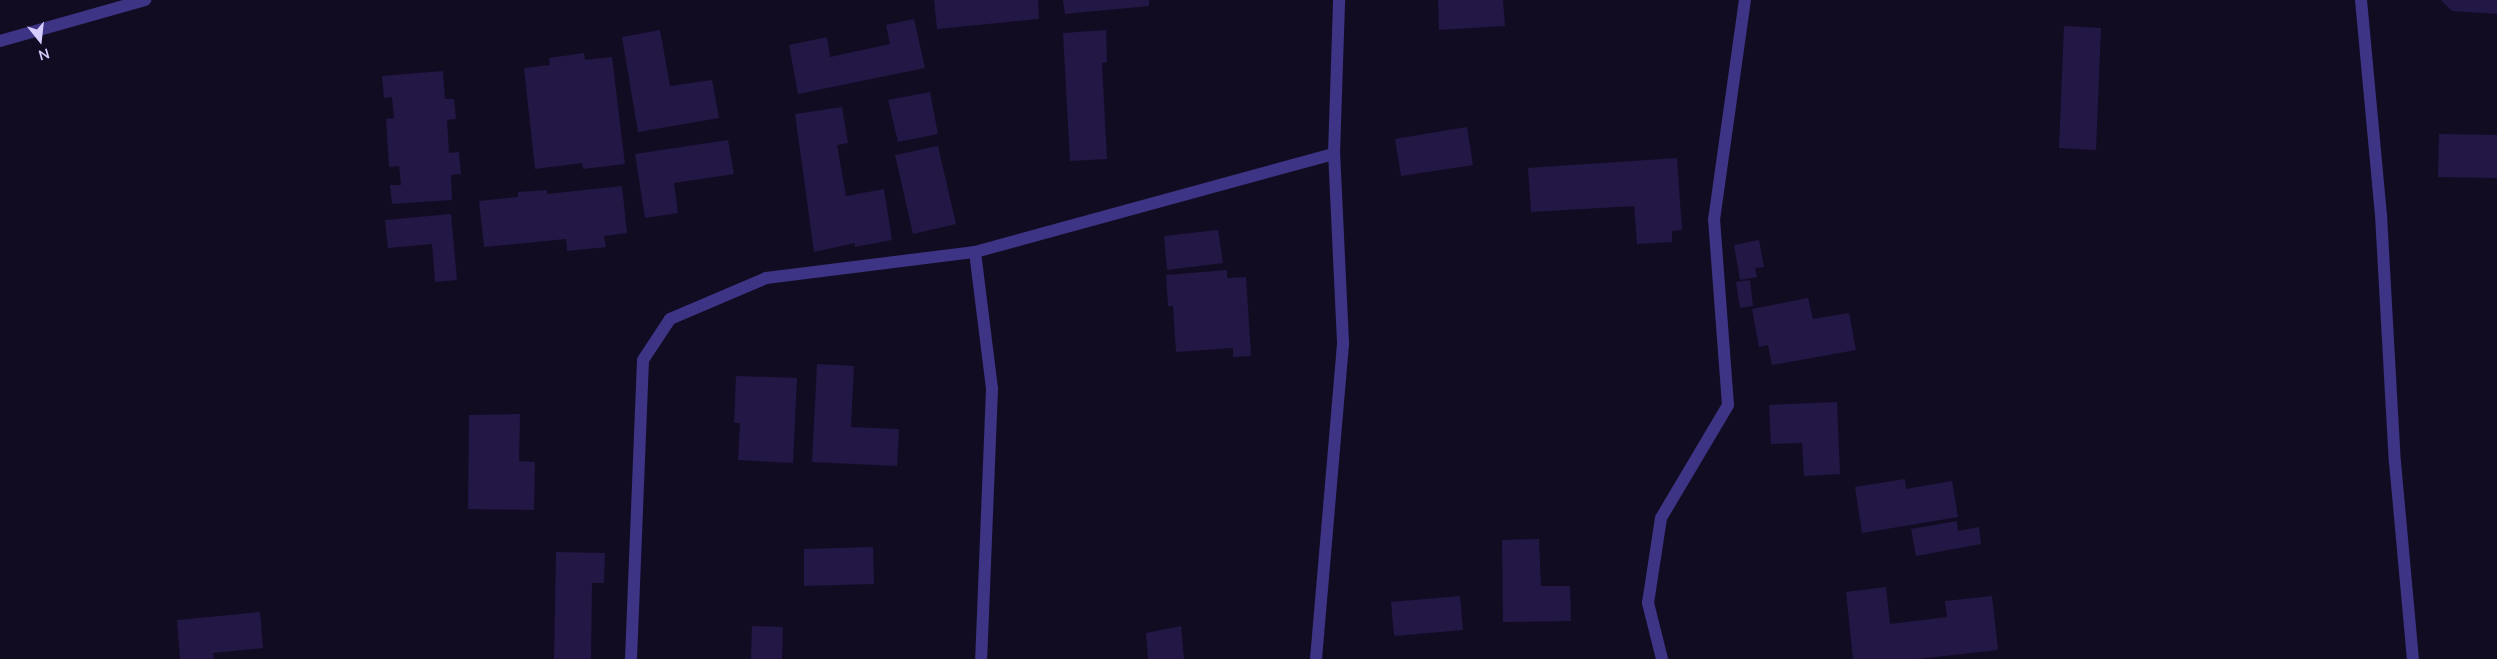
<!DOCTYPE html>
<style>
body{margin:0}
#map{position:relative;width:2497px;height:659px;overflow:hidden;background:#120c23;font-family:Mulish,sans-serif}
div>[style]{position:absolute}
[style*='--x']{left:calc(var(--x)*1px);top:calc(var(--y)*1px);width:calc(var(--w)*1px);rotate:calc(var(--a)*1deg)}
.building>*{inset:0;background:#231745}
.street>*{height:12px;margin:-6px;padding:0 6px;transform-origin:6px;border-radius:6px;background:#3d3485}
span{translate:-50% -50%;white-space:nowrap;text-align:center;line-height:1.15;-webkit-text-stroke:4px #120c23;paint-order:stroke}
.north{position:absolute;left:15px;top:15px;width:50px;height:50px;-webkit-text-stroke:4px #120c23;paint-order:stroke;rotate:164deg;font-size:14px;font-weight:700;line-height:20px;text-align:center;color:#d7ceff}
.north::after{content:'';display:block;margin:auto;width:18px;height:22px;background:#d7ceff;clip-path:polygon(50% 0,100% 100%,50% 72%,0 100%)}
</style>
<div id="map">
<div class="building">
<i style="clip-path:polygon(934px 0,1038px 0,1039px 19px,937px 29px)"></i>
<i style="clip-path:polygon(1063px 0,1149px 0,1149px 6px,1065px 14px)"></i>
<i style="clip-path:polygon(1438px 0,1503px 0,1505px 26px,1439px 30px)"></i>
<i style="clip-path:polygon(2441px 0,2497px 0,2497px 14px,2452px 11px)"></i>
<i style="clip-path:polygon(914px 19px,925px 68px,798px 94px,789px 45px,827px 37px,830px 57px,890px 44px,886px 25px)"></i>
<i style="clip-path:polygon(2064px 26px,2101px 28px,2096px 150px,2059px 148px)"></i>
<i style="clip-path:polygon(660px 30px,670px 86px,712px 80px,719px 118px,638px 132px,622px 37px)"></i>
<i style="clip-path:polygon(1106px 30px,1107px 62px,1102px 63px,1107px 159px,1070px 161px,1063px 33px)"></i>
<i style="clip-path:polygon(584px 53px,585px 60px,612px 57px,625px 164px,583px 169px,582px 163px,535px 169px,524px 68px,550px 65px,549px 58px)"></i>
<i style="clip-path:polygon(443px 71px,445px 99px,454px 99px,456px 119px,447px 120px,449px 153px,459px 152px,461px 174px,451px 175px,452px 200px,392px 204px,390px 185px,401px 185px,399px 166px,389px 167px,386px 119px,394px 118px,392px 97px,384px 98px,382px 76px)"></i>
<i style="clip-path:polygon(930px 92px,938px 134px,898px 142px,888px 100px)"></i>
<i style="clip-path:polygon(842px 107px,848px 143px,837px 145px,846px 196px,884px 189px,892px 240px,855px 247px,855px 243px,814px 252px,795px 114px)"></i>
<i style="clip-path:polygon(1467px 127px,1473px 165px,1401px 176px,1395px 139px)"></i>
<i style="clip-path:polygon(2439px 134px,2497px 135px,2497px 178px,2438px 177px)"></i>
<i style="clip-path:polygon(728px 140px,734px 174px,674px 183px,678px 213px,645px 218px,635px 154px)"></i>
<i style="clip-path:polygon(938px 146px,956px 224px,913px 234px,895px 155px)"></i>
<i style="clip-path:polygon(1677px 158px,1682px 230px,1672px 231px,1672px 242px,1637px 244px,1634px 206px,1531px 212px,1528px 168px)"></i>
<i style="clip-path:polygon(622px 186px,627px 233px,604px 236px,606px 247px,567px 251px,566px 239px,484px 247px,479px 201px,518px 197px,518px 192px,547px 190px,547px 194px)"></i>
<i style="clip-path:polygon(451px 214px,457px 280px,435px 282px,432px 244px,388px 248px,385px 220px)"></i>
<i style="clip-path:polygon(1218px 230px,1223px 263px,1167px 270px,1164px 236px)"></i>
<i style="clip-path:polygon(1759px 240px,1764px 267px,1755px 268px,1757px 277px,1740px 280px,1734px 245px)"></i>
<i style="clip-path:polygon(1227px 270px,1227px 278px,1246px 277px,1251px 356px,1233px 357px,1233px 348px,1176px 352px,1173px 306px,1168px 306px,1166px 275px)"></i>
<i style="clip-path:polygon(1750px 280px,1753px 306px,1740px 308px,1736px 282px)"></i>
<i style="clip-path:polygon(1808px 298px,1813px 319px,1849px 313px,1856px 350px,1772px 365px,1768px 345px,1759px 347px,1752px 309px)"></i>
<i style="clip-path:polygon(817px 364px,854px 366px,851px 427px,899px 429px,897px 466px,812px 462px)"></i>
<i style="clip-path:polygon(736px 376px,797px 378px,793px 463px,738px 460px,740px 423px,734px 423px)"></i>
<i style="clip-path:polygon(1837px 402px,1840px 474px,1804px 476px,1802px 443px,1771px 444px,1769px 405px)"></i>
<i style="clip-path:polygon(520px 414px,519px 461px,535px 462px,534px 510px,468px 509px,469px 415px)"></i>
<i style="clip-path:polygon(1905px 479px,1906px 489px,1952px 481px,1958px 517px,1862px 533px,1855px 487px)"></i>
<i style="clip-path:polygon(1957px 521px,1958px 531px,1979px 527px,1981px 544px,1916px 556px,1911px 529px)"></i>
<i style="clip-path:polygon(1539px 539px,1541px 586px,1570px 586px,1571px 621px,1503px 622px,1502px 540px)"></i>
<i style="clip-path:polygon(873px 547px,874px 584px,804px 586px,804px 549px)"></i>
<i style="clip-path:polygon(556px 552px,605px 553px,604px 583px,592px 583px,591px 659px,554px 659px)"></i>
<i style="clip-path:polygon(1886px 587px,1890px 624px,1947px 617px,1945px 601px,1992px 596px,1998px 650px,1917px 659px,1853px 659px,1846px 592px)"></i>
<i style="clip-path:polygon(1460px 596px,1463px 630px,1394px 636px,1391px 602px)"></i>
<i style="clip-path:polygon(260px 612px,263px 648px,213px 653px,214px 659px,180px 659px,177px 620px)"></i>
<i style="clip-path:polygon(752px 626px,783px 627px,782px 659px,751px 659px)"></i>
<i style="clip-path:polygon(1181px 626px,1184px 659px,1148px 659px,1146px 633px)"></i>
</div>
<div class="street">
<i style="--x:2361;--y:0;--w:216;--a:84.7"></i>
<i style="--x:2381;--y:215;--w:247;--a:86.8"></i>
<i style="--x:2395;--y:462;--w:198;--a:84.8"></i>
<i style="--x:0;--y:41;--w:151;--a:-15.8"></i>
<i style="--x:975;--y:252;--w:138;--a:82.9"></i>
<i style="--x:992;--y:389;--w:270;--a:92.3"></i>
<i style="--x:631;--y:659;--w:299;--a:-87.7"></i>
<i style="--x:643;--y:360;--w:49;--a:-56.6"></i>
<i style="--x:670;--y:319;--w:104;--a:-23.1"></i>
<i style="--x:766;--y:278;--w:211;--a:-7.1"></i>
<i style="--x:975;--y:252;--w:372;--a:-15.3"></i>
<i style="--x:1316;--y:659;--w:318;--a:-85.1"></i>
<i style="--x:1343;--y:342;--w:188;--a:-92.7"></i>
<i style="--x:1334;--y:154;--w:154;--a:-88.1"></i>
<i style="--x:1662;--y:659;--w:58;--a:-104"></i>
<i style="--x:1648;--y:603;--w:86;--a:-81.3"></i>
<i style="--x:1661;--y:518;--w:131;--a:-59.3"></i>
<i style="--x:1728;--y:405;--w:186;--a:-94.3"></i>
<i style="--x:1714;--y:220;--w:222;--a:-82"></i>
</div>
<div class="north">N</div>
</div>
